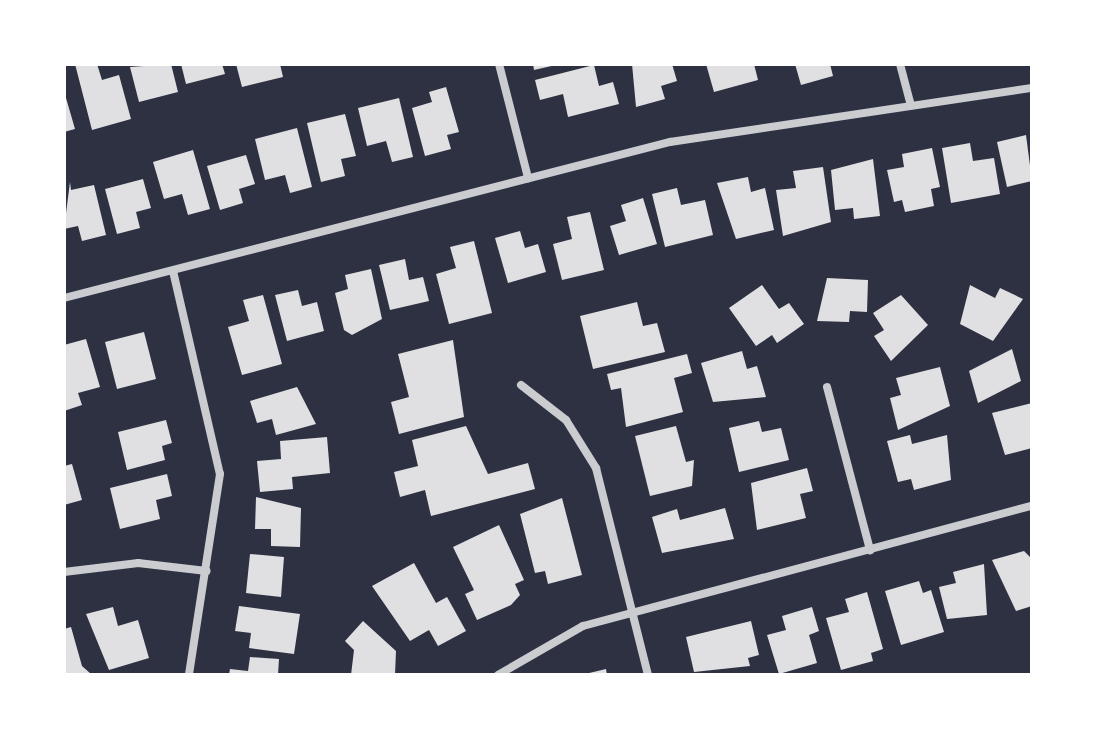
<!DOCTYPE html>
<style>
body{margin:0}
#map{position:relative;width:1096px;height:739px;overflow:hidden;background:#2d3142;font-family:"Source Sans 3",sans-serif}
div>[style]{position:absolute}
[style*='--x']{left:calc(var(--x)*1px);top:calc(var(--y)*1px);width:calc(var(--w)*1px);rotate:calc(var(--a)*1deg)}
.building>*{inset:0;background:#e0e0e3}
.minor>*{height:8px;margin:-4px;padding:0 4px;transform-origin:4px;border-radius:4px;background:#caccd0}
span{translate:-50% -50%;white-space:nowrap;text-align:center;line-height:1.15;-webkit-text-stroke:8px #fff;paint-order:stroke}
.frame{position:absolute;inset:0;border:66px solid #fff;pointer-events:none}
</style>
<div id="map">
<div class="building">
<i style="clip-path:polygon(75px 64px,97px 64px,102px 80px,119px 75px,131px 119px,92px 130px)"></i>
<i style="clip-path:polygon(171px 64px,178px 92px,139px 102px,130px 67px)"></i>
<i style="clip-path:polygon(181px 64px,222px 64px,225px 74px,186px 84px)"></i>
<i style="clip-path:polygon(236px 64px,280px 64px,283px 77px,242px 87px)"></i>
<i style="clip-path:polygon(533px 64px,556px 64px,556px 65px,534px 70px)"></i>
<i style="clip-path:polygon(632px 64px,672px 64px,677px 81px,661px 86px,665px 99px,636px 107px)"></i>
<i style="clip-path:polygon(706px 64px,754px 64px,758px 80px,714px 92px)"></i>
<i style="clip-path:polygon(795px 64px,830px 64px,833px 76px,801px 85px)"></i>
<i style="clip-path:polygon(594px 65px,599px 86px,613px 82px,619px 104px,568px 117px,563px 94px,540px 100px,535px 80px)"></i>
<i style="clip-path:polygon(446px 87px,459px 132px,447px 135px,451px 149px,425px 156px,412px 108px,432px 102px,429px 92px)"></i>
<i style="clip-path:polygon(64px 91px,75px 129px,64px 132px)"></i>
<i style="clip-path:polygon(399px 98px,413px 157px,392px 162px,386px 141px,367px 146px,358px 108px)"></i>
<i style="clip-path:polygon(345px 114px,356px 156px,341px 159px,345px 176px,321px 182px,307px 123px)"></i>
<i style="clip-path:polygon(297px 128px,312px 187px,290px 193px,285px 175px,265px 180px,255px 139px)"></i>
<i style="clip-path:polygon(1026px 135px,1032px 181px,1007px 187px,997px 142px)"></i>
<i style="clip-path:polygon(970px 143px,973px 161px,994px 158px,1000px 194px,951px 203px,942px 148px)"></i>
<i style="clip-path:polygon(932px 148px,940px 187px,931px 189px,934px 206px,905px 212px,902px 200px,894px 202px,887px 170px,904px 167px,902px 154px)"></i>
<i style="clip-path:polygon(193px 150px,210px 209px,188px 215px,182px 194px,164px 199px,153px 162px)"></i>
<i style="clip-path:polygon(246px 155px,255px 184px,239px 189px,243px 203px,220px 210px,207px 166px)"></i>
<i style="clip-path:polygon(873px 159px,880px 216px,854px 219px,853px 208px,835px 210px,831px 170px)"></i>
<i style="clip-path:polygon(823px 167px,831px 222px,783px 236px,776px 190px,796px 188px,793px 171px)"></i>
<i style="clip-path:polygon(748px 177px,751px 192px,765px 188px,774px 230px,736px 239px,717px 183px)"></i>
<i style="clip-path:polygon(143px 179px,151px 208px,136px 212px,140px 228px,117px 234px,105px 189px)"></i>
<i style="clip-path:polygon(70px 182px,71px 190px,94px 185px,106px 235px,82px 241px,78px 226px,64px 229px)"></i>
<i style="clip-path:polygon(677px 188px,681px 205px,705px 200px,713px 235px,665px 247px,652px 194px)"></i>
<i style="clip-path:polygon(643px 198px,657px 244px,619px 255px,610px 226px,626px 221px,621px 205px)"></i>
<i style="clip-path:polygon(590px 212px,604px 270px,562px 280px,553px 244px,572px 239px,567px 217px)"></i>
<i style="clip-path:polygon(520px 231px,525px 248px,538px 244px,546px 272px,508px 283px,495px 238px)"></i>
<i style="clip-path:polygon(474px 241px,492px 313px,449px 324px,436px 274px,456px 268px,450px 247px)"></i>
<i style="clip-path:polygon(405px 259px,409px 280px,423px 277px,429px 301px,390px 310px,379px 265px)"></i>
<i style="clip-path:polygon(371px 269px,382px 319px,352px 335px,344px 330px,335px 293px,348px 289px,345px 275px)"></i>
<i style="clip-path:polygon(827px 278px,868px 280px,867px 312px,850px 311px,849px 322px,817px 321px)"></i>
<i style="clip-path:polygon(762px 285px,779px 309px,789px 303px,804px 324px,777px 343px,772px 335px,756px 346px,729px 308px)"></i>
<i style="clip-path:polygon(970px 285px,995px 298px,1000px 288px,1023px 299px,993px 341px,960px 324px)"></i>
<i style="clip-path:polygon(298px 290px,302px 306px,317px 302px,324px 331px,287px 341px,275px 295px)"></i>
<i style="clip-path:polygon(263px 295px,282px 364px,242px 375px,228px 327px,249px 321px,243px 300px)"></i>
<i style="clip-path:polygon(901px 295px,928px 325px,891px 361px,874px 336px,884px 330px,873px 313px)"></i>
<i style="clip-path:polygon(637px 302px,643px 326px,657px 323px,665px 352px,593px 369px,580px 316px)"></i>
<i style="clip-path:polygon(144px 332px,156px 379px,117px 389px,105px 342px)"></i>
<i style="clip-path:polygon(86px 339px,100px 387px,78px 393px,82px 405px,64px 411px,64px 345px)"></i>
<i style="clip-path:polygon(453px 340px,464px 417px,399px 434px,391px 402px,409px 397px,398px 354px)"></i>
<i style="clip-path:polygon(1012px 349px,1021px 381px,978px 403px,969px 371px)"></i>
<i style="clip-path:polygon(742px 351px,747px 369px,757px 366px,766px 397px,713px 402px,701px 363px)"></i>
<i style="clip-path:polygon(687px 354px,692px 373px,674px 378px,683px 412px,626px 427px,621px 388px,611px 390px,607px 374px)"></i>
<i style="clip-path:polygon(940px 367px,950px 406px,898px 430px,890px 398px,901px 395px,896px 378px)"></i>
<i style="clip-path:polygon(297px 387px,316px 424px,276px 435px,272px 419px,257px 423px,250px 401px)"></i>
<i style="clip-path:polygon(1032px 403px,1032px 448px,1005px 455px,992px 413px)"></i>
<i style="clip-path:polygon(166px 420px,172px 443px,162px 446px,165px 460px,127px 470px,118px 432px)"></i>
<i style="clip-path:polygon(759px 421px,762px 432px,781px 428px,789px 460px,739px 472px,729px 428px)"></i>
<i style="clip-path:polygon(466px 426px,488px 474px,528px 463px,535px 489px,431px 516px,425px 490px,400px 497px,394px 472px,418px 466px,412px 440px)"></i>
<i style="clip-path:polygon(676px 426px,686px 462px,694px 460px,692px 486px,650px 496px,635px 436px)"></i>
<i style="clip-path:polygon(910px 435px,912px 444px,947px 435px,951px 480px,914px 490px,911px 479px,898px 482px,887px 441px)"></i>
<i style="clip-path:polygon(327px 437px,330px 473px,292px 477px,293px 489px,260px 492px,257px 461px,281px 459px,280px 441px)"></i>
<i style="clip-path:polygon(72px 464px,82px 500px,64px 505px,64px 466px)"></i>
<i style="clip-path:polygon(807px 468px,813px 491px,800px 494px,806px 518px,757px 530px,751px 483px)"></i>
<i style="clip-path:polygon(167px 474px,172px 496px,156px 500px,160px 519px,120px 529px,110px 488px)"></i>
<i style="clip-path:polygon(256px 497px,301px 508px,300px 547px,271px 546px,271px 529px,255px 529px)"></i>
<i style="clip-path:polygon(562px 498px,582px 575px,548px 584px,545px 571px,535px 573px,520px 514px)"></i>
<i style="clip-path:polygon(725px 508px,734px 539px,662px 553px,652px 517px,677px 509px,680px 520px)"></i>
<i style="clip-path:polygon(499px 525px,524px 580px,515px 584px,520px 595px,511px 605px,477px 620px,465px 594px,474px 590px,453px 547px)"></i>
<i style="clip-path:polygon(1024px 551px,1032px 559px,1032px 606px,1016px 611px,992px 560px)"></i>
<i style="clip-path:polygon(250px 554px,284px 557px,281px 597px,246px 593px)"></i>
<i style="clip-path:polygon(414px 563px,436px 603px,447px 597px,466px 631px,438px 646px,429px 630px,410px 641px,372px 586px)"></i>
<i style="clip-path:polygon(984px 564px,987px 615px,947px 619px,939px 587px,956px 583px,953px 572px)"></i>
<i style="clip-path:polygon(919px 581px,923px 593px,931px 590px,944px 632px,901px 645px,885px 591px)"></i>
<i style="clip-path:polygon(867px 592px,883px 649px,871px 653px,873px 661px,841px 670px,826px 618px,849px 612px,845px 599px)"></i>
<i style="clip-path:polygon(239px 606px,300px 614px,294px 654px,249px 648px,251px 633px,235px 631px)"></i>
<i style="clip-path:polygon(113px 607px,118px 626px,138px 620px,149px 658px,109px 670px,86px 614px)"></i>
<i style="clip-path:polygon(812px 607px,819px 631px,809px 635px,817px 663px,779px 674px,767px 635px,786px 630px,782px 616px)"></i>
<i style="clip-path:polygon(363px 621px,396px 651px,395px 675px,351px 675px,354px 650px,345px 641px)"></i>
<i style="clip-path:polygon(751px 621px,759px 655px,748px 658px,750px 666px,694px 672px,686px 637px)"></i>
<i style="clip-path:polygon(71px 627px,82px 666px,91px 674px,64px 675px,64px 629px)"></i>
<i style="clip-path:polygon(250px 657px,279px 659px,278px 675px,229px 675px,230px 669px,248px 671px)"></i>
<i style="clip-path:polygon(606px 669px,607px 675px,586px 675px,585px 674px)"></i>
</div>
<div class="minor">
<i style="--x:499;--y:64;--w:118;--a:75.7"></i>
<i style="--x:900;--y:64;--w:43;--a:75.3"></i>
<i style="--x:173;--y:271;--w:208;--a:77"></i>
<i style="--x:220;--y:474;--w:203;--a:98.8"></i>
<i style="--x:64;--y:298;--w:626;--a:-14.44"></i>
<i style="--x:670;--y:142;--w:366;--a:-8.5"></i>
<i style="--x:521;--y:385;--w:57;--a:37.9"></i>
<i style="--x:566;--y:420;--w:57;--a:58"></i>
<i style="--x:596;--y:468;--w:213;--a:75.9"></i>
<i style="--x:827;--y:387;--w:169;--a:75.2"></i>
<i style="--x:64;--y:572;--w:75;--a:-6.9"></i>
<i style="--x:138;--y:563;--w:69;--a:6.6"></i>
<i style="--x:498;--y:675;--w:98;--a:-30"></i>
<i style="--x:583;--y:626;--w:465;--a:-15"></i>
</div>
<div class="frame"></div>
</div>
